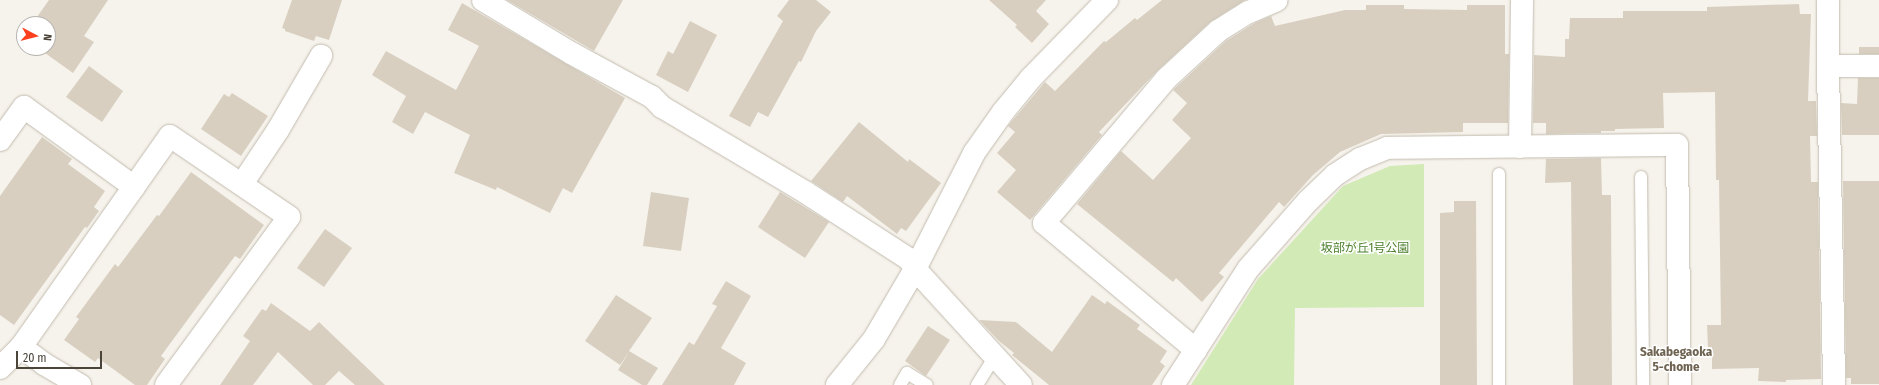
<!DOCTYPE html>
<meta charset="utf-8">
<style>
body{margin:0}
#map{position:relative;width:1879px;height:385px;overflow:hidden;background:#f6f3ec;font-family:"Fira Sans Condensed","Noto Sans JP",sans-serif}
div>[style]{position:absolute}
[style*='--x']{left:calc(var(--x)*1px);top:calc(var(--y)*1px);width:calc(var(--w)*1px);rotate:calc(var(--a)*1deg)}
.green>*{inset:0;background:#d2eab5}
.building>*{inset:0;background:#d8cfc1}
.roads{filter:drop-shadow(0 0 1px #c2bbae) drop-shadow(0 0 1px #c2bbae)}
.service>*{height:12px;margin:-6px;padding:0 6px;transform-origin:6px;border-radius:6px;background:#fff}
.minor>*{height:22px;margin:-11px;padding:0 11px;transform-origin:11px;border-radius:11px;background:#fff}
span{translate:-50% -50%;white-space:nowrap;text-align:center;line-height:1.15;-webkit-text-stroke:3px #fff;paint-order:stroke}
.park-label{font-size:12px;color:#4a7f2a}
.neighbourhood-label{font-size:13px;color:#6e6250;font-weight:700}
.north{position:absolute;left:16px;top:16px;width:40px;height:40px;box-sizing:border-box;background:#fff;border:1px solid #b7b4b0;border-radius:50%;rotate:97deg;font-size:11px;font-weight:700;line-height:16px;text-align:center;color:#4b4439}
.north::after{content:'';display:block;margin:auto;width:14px;height:18px;background:#fc3f1d;clip-path:polygon(50% 0,100% 100%,50% 72%,0 100%)}
.scale{position:absolute;left:16px;top:351px;width:86px;height:18px;box-sizing:border-box;border:2px solid #4b4439;border-top:0;padding-left:5px;font-size:12px;line-height:14px;white-space:nowrap;color:#4b4439;-webkit-text-stroke:3px #fff;paint-order:stroke}
</style>
<div id="map">
<div class="green">
<i style="clip-path:polygon(1424px 164px,1424px 307px,1295px 308px,1294px 385px,1191px 385px,1258px 279px,1343px 186px,1390px 166px)"></i>
</div>
<div class="building">
<i style="clip-path:polygon(49px 0,108px 0,84px 36px,94px 42px,73px 73px,38px 48px,48px 48px,48px 24px,32px 24px)"></i>
<i style="clip-path:polygon(292px 0,342px 0,329px 40px,316px 36px,314px 41px,285px 31px,285px 29px,282px 28px)"></i>
<i style="clip-path:polygon(507px 0,623px 0,594px 51px)"></i>
<i style="clip-path:polygon(789px 0,816px 0,831px 12px,816px 31px,801px 62px,799px 61px,768px 117px,758px 112px,750px 127px,729px 116px,783px 21px,777px 16px)"></i>
<i style="clip-path:polygon(989px 0,1046px 0,1036px 11px,1049px 24px,1032px 43px,1015px 27px,1017px 25px)"></i>
<i style="clip-path:polygon(1162px 0,1245px 0,1210px 22px,1158px 70px,1099px 132px,1102px 135px,1030px 220px,997px 192px,1016px 170px,997px 153px,1015px 132px,1008px 126px,1045px 82px,1055px 91px,1104px 41px,1106px 42px,1135px 18px,1137px 20px)"></i>
<i style="clip-path:polygon(462px 3px,625px 98px,572px 193px,563px 188px,550px 213px,497px 187px,496px 190px,454px 173px,470px 135px,425px 112px,413px 134px,392px 122px,406px 96px,372px 75px,386px 51px,456px 90px,479px 46px,448px 30px)"></i>
<i style="clip-path:polygon(1799px 4px,1800px 14px,1811px 14px,1808px 101px,1816px 101px,1817px 136px,1810px 136px,1811px 182px,1818px 182px,1821px 379px,1786px 380px,1786px 382px,1758px 381px,1759px 368px,1712px 369px,1712px 347px,1708px 347px,1707px 325px,1721px 325px,1719px 180px,1716px 180px,1715px 92px,1663px 93px,1664px 128px,1615px 129px,1615px 131px,1601px 131px,1601px 133px,1546px 134px,1546px 123px,1533px 123px,1534px 55px,1565px 57px,1565px 39px,1569px 39px,1570px 18px,1623px 18px,1623px 11px,1707px 11px,1707px 7px)"></i>
<i style="clip-path:polygon(1366px 5px,1404px 5px,1404px 9px,1467px 10px,1467px 5px,1505px 5px,1505px 54px,1509px 54px,1508px 123px,1463px 123px,1463px 132px,1381px 134px,1340px 152px,1313px 175px,1284px 207px,1279px 202px,1219px 273px,1224px 277px,1202px 302px,1176px 278px,1173px 282px,1077px 204px,1121px 151px,1153px 180px,1191px 138px,1172px 120px,1187px 103px,1173px 90px,1226px 41px,1255px 23px,1271px 16px,1275px 26px,1345px 10px,1366px 10px)"></i>
<i style="clip-path:polygon(690px 21px,717px 35px,688px 92px,656px 75px,668px 51px,673px 54px)"></i>
<i style="clip-path:polygon(1859px 47px,1879px 47px,1879px 54px,1859px 54px)"></i>
<i style="clip-path:polygon(89px 66px,123px 91px,102px 122px,66px 97px)"></i>
<i style="clip-path:polygon(1858px 78px,1879px 78px,1879px 135px,1842px 135px,1841px 103px,1857px 104px)"></i>
<i style="clip-path:polygon(232px 93px,268px 116px,241px 156px,201px 129px,224px 94px,229px 97px)"></i>
<i style="clip-path:polygon(859px 122px,908px 162px,909px 159px,941px 183px,906px 231px,901px 228px,897px 234px,847px 196px,843px 202px,811px 181px)"></i>
<i style="clip-path:polygon(42px 137px,72px 159px,68px 164px,105px 191px,94px 207px,99px 211px,87px 228px,85px 227px,14px 325px,0 315px,0 196px)"></i>
<i style="clip-path:polygon(1601px 158px,1602px 195px,1611px 195px,1612px 385px,1573px 385px,1571px 182px,1545px 183px,1546px 159px)"></i>
<i style="clip-path:polygon(191px 172px,264px 225px,240px 259px,235px 256px,197px 307px,161px 356px,165px 359px,147px 385px,135px 385px,98px 358px,95px 362px,64px 340px,79px 319px,76px 317px,115px 264px,118px 267px,157px 215px,159px 216px)"></i>
<i style="clip-path:polygon(1843px 181px,1879px 181px,1879px 384px,1851px 384px,1851px 378px,1846px 378px)"></i>
<i style="clip-path:polygon(651px 192px,689px 198px,681px 251px,643px 246px)"></i>
<i style="clip-path:polygon(780px 192px,829px 222px,805px 258px,758px 227px)"></i>
<i style="clip-path:polygon(1454px 201px,1476px 201px,1477px 385px,1440px 385px,1440px 213px,1454px 212px)"></i>
<i style="clip-path:polygon(325px 229px,352px 248px,324px 287px,297px 268px)"></i>
<i style="clip-path:polygon(726px 281px,751px 296px,721px 348px,746px 363px,734px 385px,662px 385px,689px 342px,694px 345px,717px 306px,712px 304px)"></i>
<i style="clip-path:polygon(616px 295px,652px 318px,629px 351px,658px 368px,647px 385px,642px 385px,618px 370px,629px 352px,620px 365px,585px 341px)"></i>
<i style="clip-path:polygon(1092px 295px,1105px 304px,1107px 301px,1140px 325px,1137px 329px,1167px 351px,1160px 362px,1165px 366px,1152px 385px,1049px 385px,1012px 355px,1014px 353px,999px 341px,979px 320px,1016px 322px,1052px 352px)"></i>
<i style="clip-path:polygon(271px 303px,310px 331px,319px 322px,385px 385px,355px 385px,339px 371px,325px 385px,313px 385px,278px 352px,253px 385px,220px 385px,250px 341px,243px 336px,262px 309px,266px 311px)"></i>
<i style="clip-path:polygon(928px 326px,950px 340px,926px 376px,905px 361px)"></i>
</div>
<div class="roads">
<div class="service">
<i style="--x:1499;--y:174;--w:211;--a:90"></i>
<i style="--x:1641;--y:177;--w:208;--a:89.4"></i>
<i style="--x:900;--y:385;--w:14;--a:-60"></i>
<i style="--x:907;--y:373;--w:23;--a:31"></i>
<i style="--x:977;--y:385;--w:34;--a:-58"></i>
</div>
<div class="minor">
<i style="--x:483;--y:0;--w:103;--a:31.1"></i>
<i style="--x:571;--y:53;--w:92;--a:28.5"></i>
<i style="--x:652;--y:97;--w:14;--a:45"></i>
<i style="--x:662;--y:107;--w:166;--a:30.7"></i>
<i style="--x:805;--y:192;--w:124;--a:32.8"></i>
<i style="--x:909;--y:259;--w:12;--a:59"></i>
<i style="--x:915;--y:269;--w:157;--a:47.6"></i>
<i style="--x:1828;--y:0;--w:66;--a:90"></i>
<i style="--x:1828;--y:66;--w:51;--a:0"></i>
<i style="--x:1828;--y:66;--w:319;--a:88.9"></i>
<i style="--x:0;--y:140;--w:41;--a:-54"></i>
<i style="--x:24;--y:107;--w:136;--a:36"></i>
<i style="--x:1520;--y:147;--w:147;--a:-89.2"></i>
<i style="--x:242;--y:184;--w:65;--a:-56.3"></i>
<i style="--x:278;--y:130;--w:86;--a:-59.8"></i>
<i style="--x:21;--y:347;--w:258;--a:-54.8"></i>
<i style="--x:170;--y:136;--w:144;--a:34.2"></i>
<i style="--x:289;--y:217;--w:208;--a:126.2"></i>
<i style="--x:1196;--y:350;--w:198;--a:-140.1"></i>
<i style="--x:1044;--y:223;--w:189;--a:-49.7"></i>
<i style="--x:1166;--y:79;--w:71;--a:-42.7"></i>
<i style="--x:1218;--y:31;--w:36;--a:-32"></i>
<i style="--x:1249;--y:12;--w:30;--a:-23"></i>
<i style="--x:0;--y:368;--w:30;--a:-45"></i>
<i style="--x:21;--y:347;--w:29;--a:36"></i>
<i style="--x:44;--y:364;--w:42;--a:30.3"></i>
<i style="--x:837;--y:385;--w:59;--a:-51.2"></i>
<i style="--x:874;--y:339;--w:81;--a:-59.6"></i>
<i style="--x:915;--y:269;--w:130;--a:-63"></i>
<i style="--x:974;--y:153;--w:50;--a:-54.7"></i>
<i style="--x:1003;--y:112;--w:44;--a:-50.5"></i>
<i style="--x:1031;--y:78;--w:109;--a:-45.7"></i>
<i style="--x:1173;--y:385;--w:138;--a:-57.1"></i>
<i style="--x:1248;--y:269;--w:91;--a:-48.6"></i>
<i style="--x:1308;--y:201;--w:37;--a:-44"></i>
<i style="--x:1335;--y:175;--w:30;--a:-33"></i>
<i style="--x:1360;--y:159;--w:29;--a:-22"></i>
<i style="--x:1387;--y:148;--w:290;--a:-0.6"></i>
<i style="--x:1677;--y:145;--w:240;--a:89.3"></i>
</div>
</div>
<div class="park-label">
<span style="left:1365px;top:249px">坂部が丘1号公園</span>
</div>
<div class="neighbourhood-label">
<span style="left:1676px;top:360px">Sakabegaoka<br>5-chome</span>
</div>
<div class="north">N</div>
<div class="scale">20 m</div>
</div>
